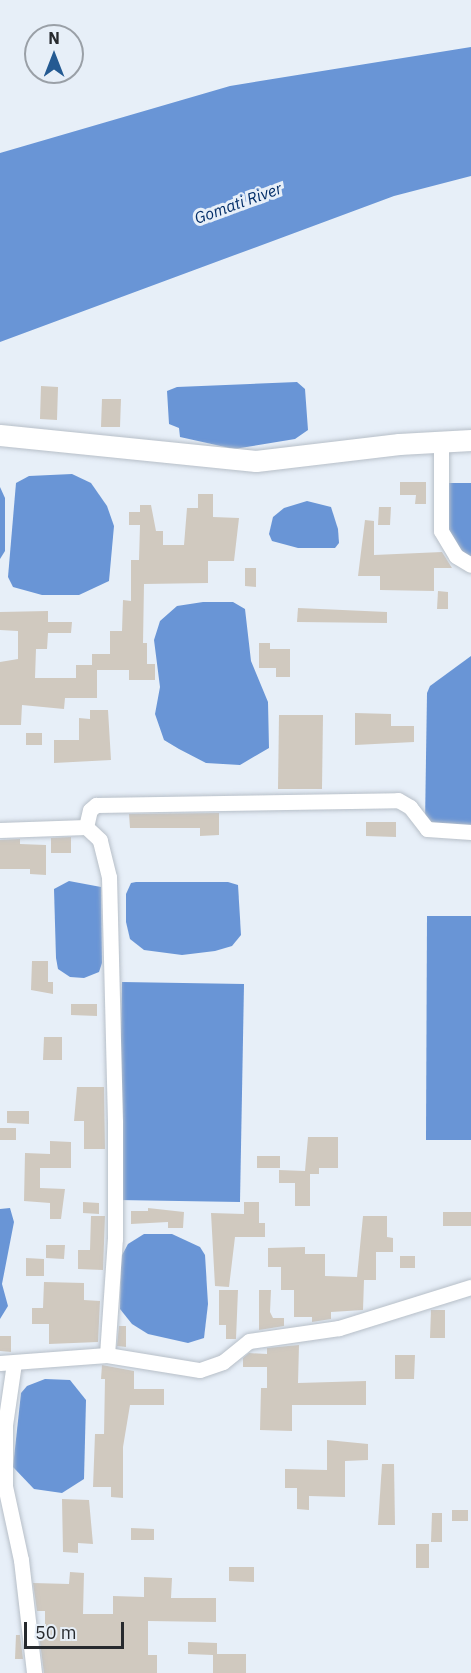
<!DOCTYPE html>
<style>
body{margin:0}
#map{position:relative;width:471px;height:1673px;overflow:hidden;background:#e7eff8;font-family:"IBM Plex Sans",sans-serif}
div>[style]{position:absolute}
[style*='--x']{left:calc(var(--x)*1px);top:calc(var(--y)*1px);width:calc(var(--w)*1px);rotate:calc(var(--a)*1deg)}
.water>*{inset:0;background:#6995d6}
.building>*{inset:0;background:#d0c9bf}
.roads{filter:drop-shadow(0 0 2px #b7bfc8) drop-shadow(0 0 2px #b7bfc8)}
.street>*{height:15px;margin:-7.5px;padding:0 7.5px;transform-origin:7.5px;border-radius:7.5px;background:#fff}
.secondary>*{height:21px;margin:-10.5px;padding:0 10.5px;transform-origin:10.5px;border-radius:10.5px;background:#fff}
span{translate:-50% -50%;white-space:nowrap;text-align:center;line-height:1.15;-webkit-text-stroke:6px #e7eff8;paint-order:stroke}
.water-label{font-size:16px;color:#032e68;font-style:italic}
.north{position:absolute;left:24px;top:24px;width:60px;height:60px;box-sizing:border-box;background:#e7eff8;border:2px solid #9aa0a7;border-radius:50%;rotate:0deg;font-size:16px;font-weight:700;line-height:24px;text-align:center;color:#272a2e}
.north::after{content:'';display:block;margin:auto;width:21px;height:27px;background:#245a92;clip-path:polygon(50% 0,100% 100%,50% 72%,0 100%)}
.scale{position:absolute;left:24px;top:1622px;width:100px;height:27px;box-sizing:border-box;border:3px solid #272a2e;border-top:0;padding-left:8px;font-size:18px;line-height:21px;white-space:nowrap;color:#272a2e;-webkit-text-stroke:4px #e7eff8;paint-order:stroke}
</style>
<div id="map">
<div class="water">
<i style="clip-path:polygon(471px 47px,471px 176px,394px 196px,0 342px,0 153px,230px 86px)"></i>
<i style="clip-path:polygon(297px 382px,305px 389px,308px 430px,295px 439px,234px 449px,180px 437px,179px 428px,169px 424px,167px 391px,177px 387px)"></i>
<i style="clip-path:polygon(72px 474px,91px 483px,107px 506px,114px 526px,109px 581px,79px 595px,42px 595px,13px 587px,8px 577px,16px 483px,29px 476px)"></i>
<i style="clip-path:polygon(443px 483px,471px 483px,471px 558px,460px 553px,444px 525px)"></i>
<i style="clip-path:polygon(0 487px,5px 498px,5px 551px,0 559px)"></i>
<i style="clip-path:polygon(307px 501px,331px 507px,338px 529px,339px 543px,335px 548px,298px 548px,272px 541px,269px 534px,273px 517px,284px 508px)"></i>
<i style="clip-path:polygon(203px 602px,233px 602px,245px 609px,251px 661px,268px 702px,269px 748px,240px 765px,206px 763px,179px 749px,164px 740px,155px 714px,160px 687px,154px 640px,160px 621px,177px 606px)"></i>
<i style="clip-path:polygon(471px 656px,471px 830px,425px 824px,427px 693px,430px 686px)"></i>
<i style="clip-path:polygon(69px 881px,101px 887px,102px 963px,99px 972px,84px 978px,70px 977px,58px 969px,56px 958px,54px 889px)"></i>
<i style="clip-path:polygon(136px 882px,228px 882px,238px 885px,241px 935px,232px 946px,215px 951px,182px 955px,144px 950px,130px 939px,126px 922px,126px 894px,131px 883px)"></i>
<i style="clip-path:polygon(427px 916px,471px 916px,471px 1140px,426px 1140px)"></i>
<i style="clip-path:polygon(122px 982px,244px 984px,240px 1202px,118px 1200px)"></i>
<i style="clip-path:polygon(10px 1208px,14px 1222px,2px 1284px,8px 1306px,0 1319px,0 1209px)"></i>
<i style="clip-path:polygon(144px 1234px,172px 1234px,200px 1247px,205px 1255px,208px 1304px,204px 1338px,188px 1343px,148px 1334px,132px 1324px,120px 1309px,121px 1257px,128px 1244px)"></i>
<i style="clip-path:polygon(45px 1379px,70px 1380px,86px 1400px,84px 1479px,62px 1493px,34px 1489px,13px 1467px,21px 1393px,27px 1386px)"></i>
</div>
<div class="building">
<i style="clip-path:polygon(41px 386px,58px 387px,57px 420px,40px 419px)"></i>
<i style="clip-path:polygon(102px 399px,121px 399px,120px 427px,101px 427px)"></i>
<i style="clip-path:polygon(400px 482px,426px 482px,426px 504px,415px 504px,416px 495px,400px 495px)"></i>
<i style="clip-path:polygon(198px 494px,213px 494px,213px 517px,239px 518px,234px 561px,208px 561px,208px 583px,144px 584px,143px 643px,147px 643px,147px 664px,155px 664px,155px 680px,129px 680px,129px 670px,97px 670px,97px 698px,65px 698px,64px 709px,22px 705px,21px 725px,0 725px,0 662px,18px 659px,18px 631px,0 630px,0 612px,48px 611px,48px 622px,72px 622px,71px 633px,48px 633px,47px 649px,36px 649px,35px 678px,76px 678px,76px 665px,92px 665px,92px 654px,110px 654px,110px 631px,122px 631px,123px 600px,131px 601px,131px 560px,139px 560px,140px 525px,129px 525px,129px 512px,140px 512px,140px 505px,151px 505px,156px 531px,163px 531px,163px 545px,184px 545px,187px 508px,198px 508px)"></i>
<i style="clip-path:polygon(379px 507px,391px 507px,390px 525px,378px 525px)"></i>
<i style="clip-path:polygon(365px 520px,374px 521px,374px 555px,442px 552px,452px 568px,434px 568px,434px 591px,380px 590px,380px 576px,358px 576px)"></i>
<i style="clip-path:polygon(245px 568px,256px 568px,256px 587px,245px 586px)"></i>
<i style="clip-path:polygon(438px 591px,448px 592px,448px 609px,437px 609px)"></i>
<i style="clip-path:polygon(298px 608px,387px 612px,387px 623px,297px 622px)"></i>
<i style="clip-path:polygon(259px 643px,270px 643px,270px 649px,290px 649px,290px 677px,276px 677px,276px 668px,259px 668px)"></i>
<i style="clip-path:polygon(90px 710px,108px 710px,111px 760px,54px 763px,54px 740px,79px 740px,79px 718px,90px 719px)"></i>
<i style="clip-path:polygon(355px 713px,391px 714px,391px 726px,414px 726px,414px 742px,355px 745px)"></i>
<i style="clip-path:polygon(279px 715px,323px 715px,322px 789px,278px 789px)"></i>
<i style="clip-path:polygon(26px 733px,42px 733px,42px 745px,26px 745px)"></i>
<i style="clip-path:polygon(219px 813px,219px 835px,200px 836px,200px 828px,130px 828px,129px 814px)"></i>
<i style="clip-path:polygon(366px 822px,396px 822px,396px 837px,366px 836px)"></i>
<i style="clip-path:polygon(71px 837px,71px 853px,51px 853px,51px 838px)"></i>
<i style="clip-path:polygon(20px 839px,20px 844px,46px 845px,46px 875px,30px 874px,30px 869px,0 869px,0 840px)"></i>
<i style="clip-path:polygon(32px 961px,48px 961px,48px 982px,53px 982px,53px 994px,31px 990px)"></i>
<i style="clip-path:polygon(71px 1004px,97px 1004px,97px 1016px,71px 1015px)"></i>
<i style="clip-path:polygon(44px 1037px,62px 1037px,62px 1060px,43px 1060px)"></i>
<i style="clip-path:polygon(77px 1087px,104px 1087px,105px 1149px,84px 1149px,84px 1121px,74px 1121px)"></i>
<i style="clip-path:polygon(7px 1111px,29px 1111px,29px 1124px,7px 1123px)"></i>
<i style="clip-path:polygon(0 1128px,16px 1128px,16px 1140px,0 1140px)"></i>
<i style="clip-path:polygon(308px 1137px,338px 1137px,338px 1168px,319px 1168px,319px 1174px,310px 1174px,310px 1206px,295px 1206px,295px 1183px,279px 1183px,279px 1170px,305px 1171px)"></i>
<i style="clip-path:polygon(50px 1141px,71px 1142px,71px 1168px,40px 1168px,40px 1188px,65px 1189px,61px 1219px,50px 1219px,50px 1203px,24px 1201px,25px 1153px,50px 1154px)"></i>
<i style="clip-path:polygon(257px 1156px,280px 1156px,280px 1168px,257px 1168px)"></i>
<i style="clip-path:polygon(83px 1202px,99px 1203px,99px 1214px,83px 1213px)"></i>
<i style="clip-path:polygon(244px 1202px,259px 1202px,259px 1223px,265px 1223px,265px 1237px,235px 1237px,229px 1287px,215px 1286px,211px 1213px,244px 1214px)"></i>
<i style="clip-path:polygon(148px 1208px,184px 1212px,183px 1228px,168px 1228px,168px 1222px,131px 1224px,131px 1211px,148px 1211px)"></i>
<i style="clip-path:polygon(443px 1212px,471px 1212px,471px 1226px,443px 1226px)"></i>
<i style="clip-path:polygon(91px 1216px,105px 1216px,103px 1270px,78px 1269px,78px 1250px,90px 1250px)"></i>
<i style="clip-path:polygon(363px 1216px,387px 1216px,387px 1237px,393px 1238px,393px 1252px,376px 1252px,376px 1280px,364px 1280px,363px 1310px,331px 1312px,331px 1319px,312px 1322px,312px 1317px,294px 1317px,294px 1290px,281px 1290px,281px 1267px,268px 1267px,268px 1248px,305px 1247px,305px 1254px,325px 1254px,325px 1276px,357px 1277px)"></i>
<i style="clip-path:polygon(46px 1245px,65px 1245px,64px 1259px,46px 1258px)"></i>
<i style="clip-path:polygon(400px 1256px,415px 1256px,415px 1268px,400px 1268px)"></i>
<i style="clip-path:polygon(26px 1258px,44px 1259px,44px 1276px,26px 1276px)"></i>
<i style="clip-path:polygon(44px 1282px,84px 1283px,84px 1300px,100px 1301px,98px 1342px,49px 1344px,49px 1324px,32px 1324px,32px 1308px,43px 1308px)"></i>
<i style="clip-path:polygon(219px 1290px,238px 1290px,236px 1339px,226px 1339px,226px 1325px,219px 1325px)"></i>
<i style="clip-path:polygon(259px 1290px,271px 1290px,270px 1312px,273px 1318px,284px 1318px,284px 1326px,259px 1330px)"></i>
<i style="clip-path:polygon(431px 1310px,445px 1310px,445px 1338px,430px 1338px)"></i>
<i style="clip-path:polygon(119px 1326px,126px 1326px,126px 1347px,117px 1346px)"></i>
<i style="clip-path:polygon(0 1336px,11px 1336px,11px 1352px,0 1351px)"></i>
<i style="clip-path:polygon(299px 1345px,298px 1383px,366px 1381px,366px 1405px,292px 1405px,292px 1431px,260px 1430px,261px 1388px,267px 1388px,267px 1367px,243px 1367px,243px 1358px,249px 1353px,267px 1354px,267px 1348px)"></i>
<i style="clip-path:polygon(395px 1355px,415px 1355px,414px 1379px,395px 1379px)"></i>
<i style="clip-path:polygon(102px 1365px,134px 1371px,134px 1389px,164px 1389px,164px 1405px,130px 1405px,123px 1447px,123px 1498px,111px 1497px,111px 1487px,93px 1487px,95px 1434px,104px 1434px,105px 1379px,101px 1379px)"></i>
<i style="clip-path:polygon(327px 1440px,368px 1444px,368px 1460px,345px 1461px,345px 1497px,309px 1496px,309px 1510px,297px 1509px,297px 1488px,285px 1488px,285px 1469px,327px 1470px)"></i>
<i style="clip-path:polygon(382px 1464px,394px 1464px,395px 1525px,378px 1525px)"></i>
<i style="clip-path:polygon(62px 1499px,89px 1500px,93px 1544px,78px 1543px,78px 1553px,63px 1552px)"></i>
<i style="clip-path:polygon(452px 1510px,468px 1510px,468px 1521px,452px 1521px)"></i>
<i style="clip-path:polygon(432px 1513px,442px 1513px,442px 1542px,431px 1542px)"></i>
<i style="clip-path:polygon(131px 1528px,154px 1529px,154px 1540px,131px 1540px)"></i>
<i style="clip-path:polygon(416px 1544px,429px 1544px,429px 1568px,416px 1568px)"></i>
<i style="clip-path:polygon(229px 1567px,254px 1567px,254px 1582px,229px 1581px)"></i>
<i style="clip-path:polygon(70px 1572px,84px 1573px,83px 1614px,113px 1614px,113px 1596px,144px 1597px,144px 1577px,172px 1578px,171px 1598px,216px 1598px,216px 1622px,148px 1621px,148px 1655px,157px 1655px,157px 1673px,44px 1673px,39px 1635px,45px 1635px,45px 1611px,37px 1611px,33px 1583px,69px 1584px)"></i>
<i style="clip-path:polygon(16px 1635px,20px 1635px,23px 1659px,15px 1659px)"></i>
<i style="clip-path:polygon(188px 1642px,217px 1643px,217px 1654px,246px 1654px,246px 1673px,213px 1673px,213px 1655px,188px 1654px)"></i>
</div>
<div class="roads">
<div class="street">
<i style="--x:441;--y:442;--w:89;--a:90"></i>
<i style="--x:441;--y:531;--w:29;--a:59"></i>
<i style="--x:456;--y:556;--w:17;--a:31"></i>
<i style="--x:0;--y:830;--w:86;--a:-2"></i>
<i style="--x:107;--y:1355;--w:116;--a:-86.1"></i>
<i style="--x:115;--y:1239;--w:117;--a:-90"></i>
<i style="--x:115;--y:1122;--w:245;--a:-91.4"></i>
<i style="--x:109;--y:877;--w:38;--a:-104"></i>
<i style="--x:100;--y:840;--w:19;--a:-137"></i>
<i style="--x:86;--y:827;--w:17;--a:-77"></i>
<i style="--x:90;--y:810;--w:8;--a:-40"></i>
<i style="--x:96;--y:805;--w:302;--a:-0.9"></i>
<i style="--x:398;--y:800;--w:14;--a:30"></i>
<i style="--x:410;--y:807;--w:28;--a:52"></i>
<i style="--x:427;--y:829;--w:44;--a:3.9"></i>
<i style="--x:0;--y:1363;--w:107;--a:-4.3"></i>
<i style="--x:107;--y:1355;--w:94;--a:9.2"></i>
<i style="--x:200;--y:1370;--w:24;--a:-19"></i>
<i style="--x:223;--y:1362;--w:33;--a:-39"></i>
<i style="--x:249;--y:1341;--w:91;--a:-8.2"></i>
<i style="--x:339;--y:1328;--w:138;--a:-17.3"></i>
<i style="--x:14;--y:1363;--w:63;--a:98.3"></i>
<i style="--x:5;--y:1425;--w:61;--a:90"></i>
<i style="--x:5;--y:1486;--w:76;--a:77.8"></i>
<i style="--x:21;--y:1560;--w:114;--a:83.4"></i>
</div>
<div class="secondary">
<i style="--x:0;--y:435;--w:257;--a:5.8"></i>
<i style="--x:256;--y:461;--w:144;--a:-6.8"></i>
<i style="--x:399;--y:444;--w:72;--a:-3.2"></i>
</div>
</div>
<div class="water-label">
<span style="left:238px;top:203px;rotate:-20deg">Gomati River</span>
</div>
<div class="north">N</div>
<div class="scale">50 m</div>
</div>
